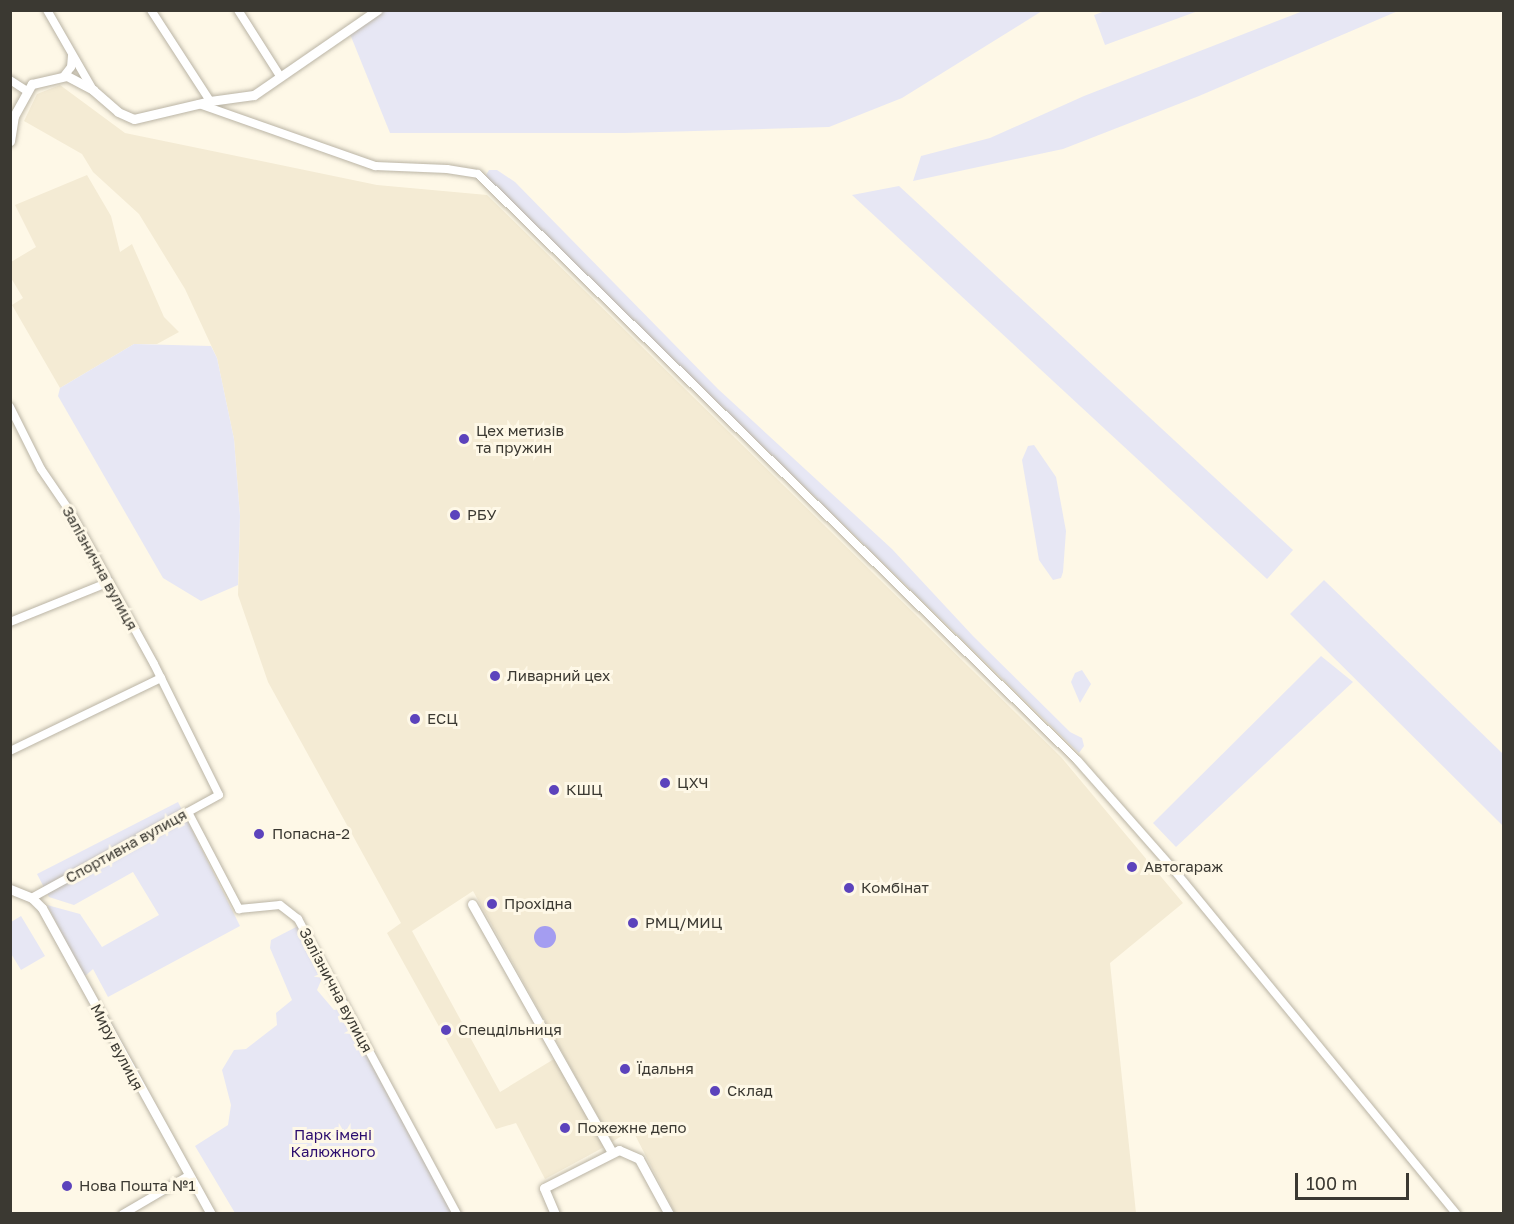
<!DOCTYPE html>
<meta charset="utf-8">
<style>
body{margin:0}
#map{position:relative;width:1514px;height:1224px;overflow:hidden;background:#fef8e7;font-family:"Golos Text",sans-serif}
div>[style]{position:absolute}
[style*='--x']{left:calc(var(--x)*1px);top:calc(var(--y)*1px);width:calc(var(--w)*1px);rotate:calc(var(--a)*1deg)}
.built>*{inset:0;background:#f4ebd4}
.green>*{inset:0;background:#e7e7f4}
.water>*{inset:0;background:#a49df1}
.round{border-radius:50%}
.roads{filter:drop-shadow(0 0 2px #bab4a5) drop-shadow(0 0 2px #bab4a5)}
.minor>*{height:8px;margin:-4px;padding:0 4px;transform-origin:4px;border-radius:4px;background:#fff}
.tertiary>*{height:9px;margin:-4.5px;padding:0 4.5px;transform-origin:4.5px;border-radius:4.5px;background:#fff}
.dots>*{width:16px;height:16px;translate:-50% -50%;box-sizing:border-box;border:3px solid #fef8e7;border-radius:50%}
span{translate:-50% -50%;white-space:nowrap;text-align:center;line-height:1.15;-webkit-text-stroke:6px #fef8e7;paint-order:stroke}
.poi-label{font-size:15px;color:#3b3932}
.left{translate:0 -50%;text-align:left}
.street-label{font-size:15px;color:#3b3932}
.park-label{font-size:15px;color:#2b0c6e}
.frame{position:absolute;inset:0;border:12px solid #3b3932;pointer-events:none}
.scale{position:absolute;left:1295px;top:1173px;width:114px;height:27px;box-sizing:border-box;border:3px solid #3b3932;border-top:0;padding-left:8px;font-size:18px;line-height:21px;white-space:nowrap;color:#3b3932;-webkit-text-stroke:4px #fef8e7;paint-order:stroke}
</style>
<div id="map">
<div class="built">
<i style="clip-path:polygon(60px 85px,125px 133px,377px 185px,487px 195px,1061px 757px,1183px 903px,1110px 963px,1136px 1213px,675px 1213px,632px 1129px,612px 1142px,473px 891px,412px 931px,500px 1092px,554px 1059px,606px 1146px,545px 1179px,516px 1123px,496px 1129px,387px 933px,401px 923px,268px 682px,238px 595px,240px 516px,234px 439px,217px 358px,185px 289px,139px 214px,93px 172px,82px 154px,24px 121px,37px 94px)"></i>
<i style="clip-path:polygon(87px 175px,111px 216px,120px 252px,132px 244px,164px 317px,179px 332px,157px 344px,134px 344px,60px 388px,12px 305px,23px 298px,11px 278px,11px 262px,36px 247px,15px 205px)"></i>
</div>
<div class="green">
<i style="clip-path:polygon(377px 10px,1042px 11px,902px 98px,829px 127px,625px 133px,390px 133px,350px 34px)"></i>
<i style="clip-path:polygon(1105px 11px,1105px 10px,1198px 11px,1105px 45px,1094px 15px)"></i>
<i style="clip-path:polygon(1303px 11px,1398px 11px,1199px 96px,1063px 149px,913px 181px,921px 156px,990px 138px,1084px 96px)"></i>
<i style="clip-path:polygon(489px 170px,497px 170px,515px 182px,718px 389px,892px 549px,973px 636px,1070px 732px,1082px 738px,1084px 746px,1079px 753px,491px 183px,486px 175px)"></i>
<i style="clip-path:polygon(899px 186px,1293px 550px,1267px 579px,852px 195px)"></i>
<i style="clip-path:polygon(134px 344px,211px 346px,217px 358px,234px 439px,240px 516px,238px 585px,201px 601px,163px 578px,58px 396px,60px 388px)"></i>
<i style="clip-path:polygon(1034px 445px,1056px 477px,1066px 531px,1063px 572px,1061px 578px,1053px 580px,1039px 560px,1022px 460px,1028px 446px)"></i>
<i style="clip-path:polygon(1324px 580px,1503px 754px,1503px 826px,1290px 614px)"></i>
<i style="clip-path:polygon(1321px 656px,1353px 682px,1176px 847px,1153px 823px)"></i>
<i style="clip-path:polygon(1082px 670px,1091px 684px,1080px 703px,1071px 682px,1075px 673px)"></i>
<i style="clip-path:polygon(178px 802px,240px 926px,108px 997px,93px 969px,84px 977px,47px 905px,80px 914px,102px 947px,159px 915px,133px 872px,74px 905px,49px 897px,37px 874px)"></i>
<i style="clip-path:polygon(21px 916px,45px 956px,21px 970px,10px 952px,11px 922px)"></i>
<i style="clip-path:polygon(298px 926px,323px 976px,317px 990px,334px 1010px,341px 1009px,453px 1213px,235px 1213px,195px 1146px,228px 1125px,231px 1105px,222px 1070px,234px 1050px,246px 1049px,277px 1025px,276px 1013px,292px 1000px,270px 948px,271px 940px)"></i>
</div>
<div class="water">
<i class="round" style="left:534px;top:926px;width:22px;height:22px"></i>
</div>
<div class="roads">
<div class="minor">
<i style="--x:47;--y:10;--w:92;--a:60.1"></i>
<i style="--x:151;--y:10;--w:108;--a:57"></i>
<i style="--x:238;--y:10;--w:78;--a:57.5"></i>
<i style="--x:64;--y:76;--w:11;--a:-52"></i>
<i style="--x:71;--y:67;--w:12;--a:-85"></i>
<i style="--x:10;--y:80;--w:20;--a:33"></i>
<i style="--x:199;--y:104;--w:187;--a:19.4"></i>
<i style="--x:375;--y:166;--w:72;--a:2.4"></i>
<i style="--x:447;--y:169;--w:31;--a:9"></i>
<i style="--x:478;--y:174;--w:839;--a:44.37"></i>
<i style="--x:1078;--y:761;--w:145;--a:48.6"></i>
<i style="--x:1174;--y:870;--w:445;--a:50.6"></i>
<i style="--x:10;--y:407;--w:69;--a:63.4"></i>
<i style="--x:41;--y:469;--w:53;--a:55.7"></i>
<i style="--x:71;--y:513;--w:172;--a:61.2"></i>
<i style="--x:154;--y:664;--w:146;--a:63.6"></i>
<i style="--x:219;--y:795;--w:213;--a:151.2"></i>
<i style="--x:10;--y:622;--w:107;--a:-22"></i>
<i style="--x:10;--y:751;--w:168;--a:-25.8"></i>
<i style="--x:188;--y:812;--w:110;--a:62.3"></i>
<i style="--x:239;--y:909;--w:41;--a:-5.6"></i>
<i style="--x:280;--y:905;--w:23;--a:38"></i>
<i style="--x:298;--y:919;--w:335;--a:61.7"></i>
<i style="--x:123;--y:1214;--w:75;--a:-30.3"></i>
</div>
<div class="tertiary">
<i style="--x:10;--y:141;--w:25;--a:-81"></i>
<i style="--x:14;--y:116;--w:37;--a:-61"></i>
<i style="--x:32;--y:84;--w:36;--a:-13"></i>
<i style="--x:67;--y:76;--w:30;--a:28"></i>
<i style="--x:93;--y:90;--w:33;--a:41"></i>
<i style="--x:118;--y:112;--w:17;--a:24"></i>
<i style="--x:134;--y:119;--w:78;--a:-13.3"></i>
<i style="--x:210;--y:101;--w:44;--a:-7.8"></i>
<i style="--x:254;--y:95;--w:150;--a:-34.6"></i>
<i style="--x:10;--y:889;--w:24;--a:22"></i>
<i style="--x:32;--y:898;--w:14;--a:45"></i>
<i style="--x:42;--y:908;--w:350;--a:61.1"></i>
<i style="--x:472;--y:904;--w:285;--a:60.6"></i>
<i style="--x:555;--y:1214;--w:28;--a:-113"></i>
<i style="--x:544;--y:1188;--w:84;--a:-26.9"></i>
<i style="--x:619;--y:1150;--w:22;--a:24"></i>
<i style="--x:639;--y:1159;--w:63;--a:61.4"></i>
</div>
</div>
<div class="dots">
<i style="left:464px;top:439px;background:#5c43bc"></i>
<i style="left:455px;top:515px;background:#5c43bc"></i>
<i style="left:495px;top:676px;background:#5c43bc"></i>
<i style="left:415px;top:719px;background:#5c43bc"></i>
<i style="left:665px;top:783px;background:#5c43bc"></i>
<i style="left:554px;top:790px;background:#5c43bc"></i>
<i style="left:259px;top:834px;background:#5c43bc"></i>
<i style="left:1132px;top:867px;background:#5c43bc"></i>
<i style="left:849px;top:888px;background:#5c43bc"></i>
<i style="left:492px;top:904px;background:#5c43bc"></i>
<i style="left:633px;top:923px;background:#5c43bc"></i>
<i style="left:446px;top:1030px;background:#5c43bc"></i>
<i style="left:625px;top:1069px;background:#5c43bc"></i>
<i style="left:715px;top:1091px;background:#5c43bc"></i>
<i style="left:565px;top:1128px;background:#5c43bc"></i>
<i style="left:67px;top:1186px;background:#5c43bc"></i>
</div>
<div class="poi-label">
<span class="left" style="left:476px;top:439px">Цех метизів<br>та пружин</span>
<span class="left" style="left:467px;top:515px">РБУ</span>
<span class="left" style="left:507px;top:676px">Ливарний цех</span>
<span class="left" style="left:427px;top:719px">ЕСЦ</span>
<span class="left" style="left:677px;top:783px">ЦХЧ</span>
<span class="left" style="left:566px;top:790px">КШЦ</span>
<span class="left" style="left:272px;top:834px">Попасна-2</span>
<span class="left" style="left:1144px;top:867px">Автогараж</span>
<span class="left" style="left:861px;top:888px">Комбінат</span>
<span class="left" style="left:504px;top:904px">Прохідна</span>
<span class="left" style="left:645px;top:923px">РМЦ/МИЦ</span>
<span class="left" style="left:458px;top:1030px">Спецдільниця</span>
<span class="left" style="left:637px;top:1069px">Їдальня</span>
<span class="left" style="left:727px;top:1091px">Склад</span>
<span class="left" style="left:577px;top:1128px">Пожежне депо</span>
<span class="left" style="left:79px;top:1186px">Нова Пошта №1</span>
</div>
<div class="street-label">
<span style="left:100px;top:568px;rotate:61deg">Залізнична вулиця</span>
<span style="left:126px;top:846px;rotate:-29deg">Спортивна вулиця</span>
<span style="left:336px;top:990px;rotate:62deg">Залізнична вулиця</span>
<span style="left:117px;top:1047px;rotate:62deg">Миру вулиця</span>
</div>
<div class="park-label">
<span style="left:333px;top:1143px">Парк імені<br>Калюжного</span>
</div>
<div class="frame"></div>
<div class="scale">100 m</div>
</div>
